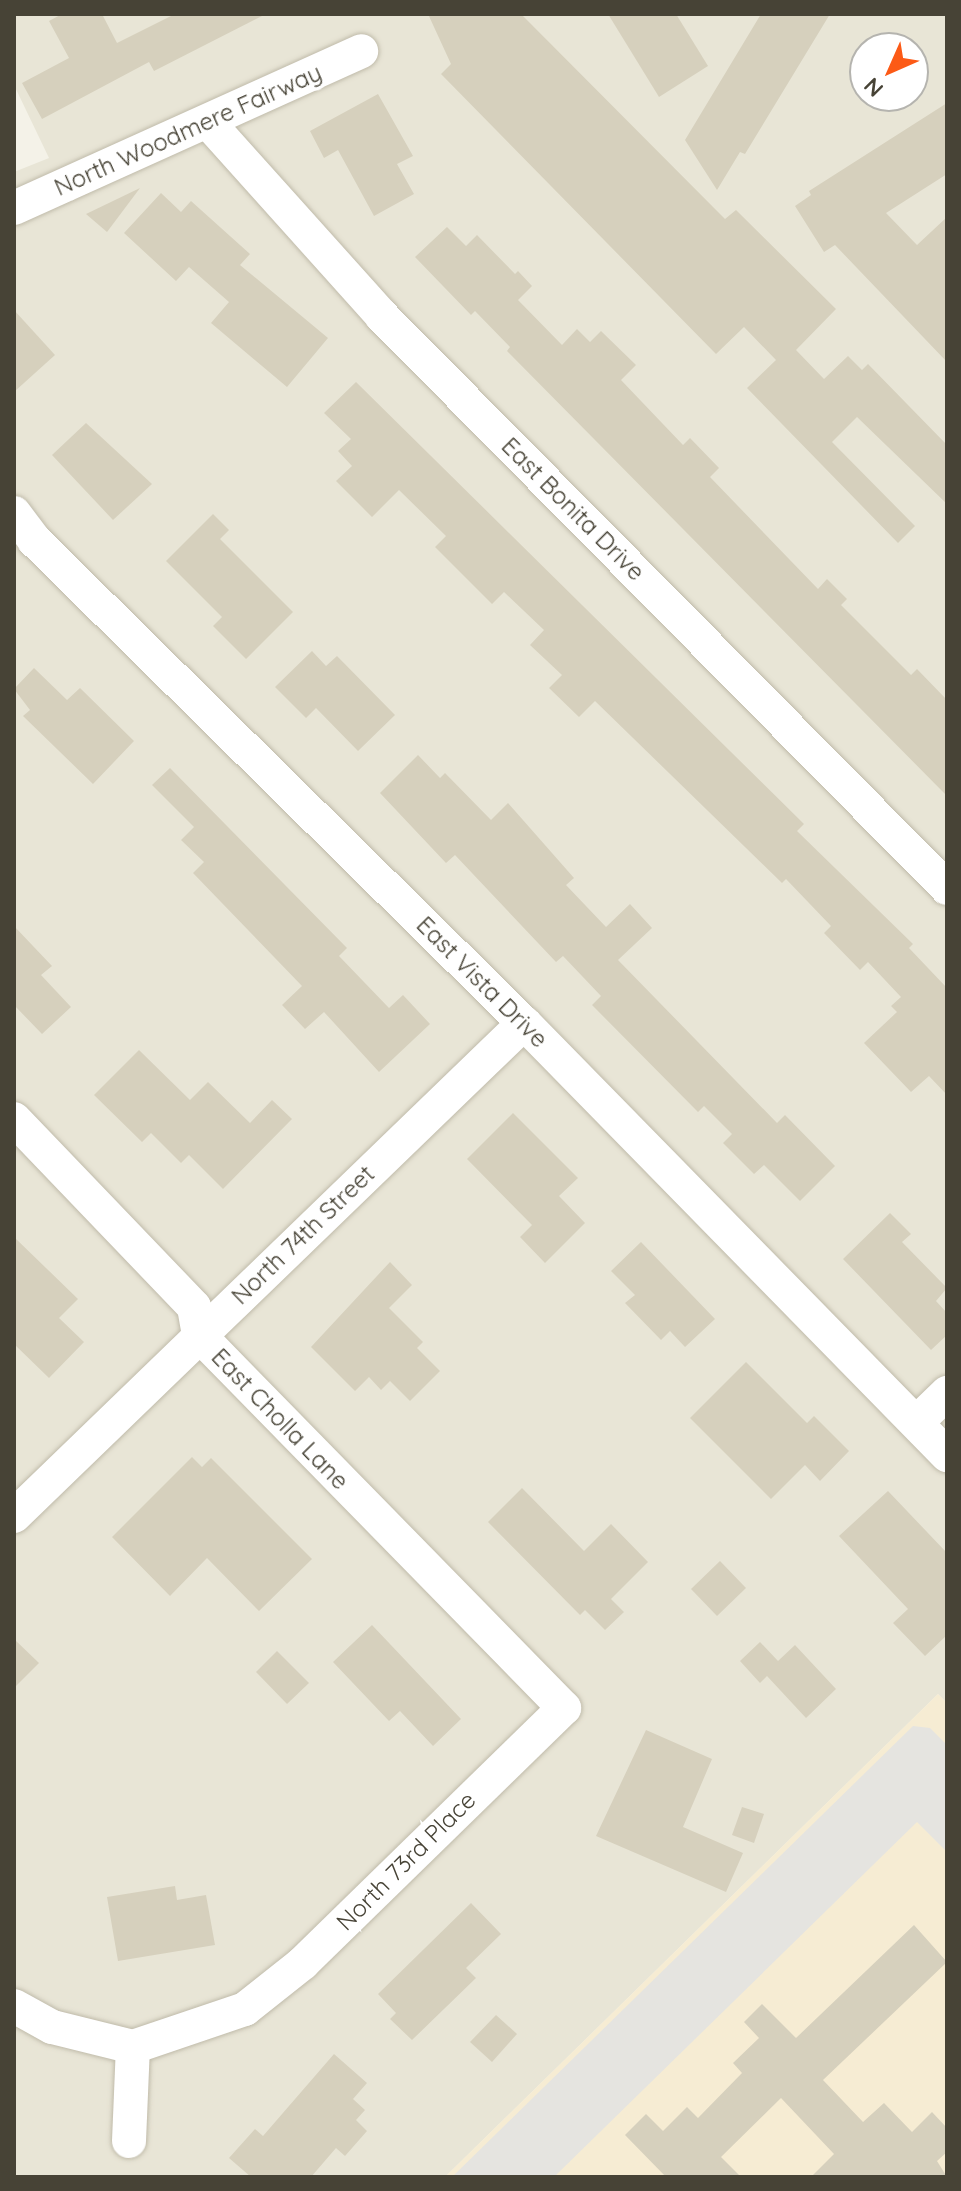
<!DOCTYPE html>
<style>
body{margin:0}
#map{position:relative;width:961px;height:2191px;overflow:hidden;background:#f4f2e8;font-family:Quicksand,sans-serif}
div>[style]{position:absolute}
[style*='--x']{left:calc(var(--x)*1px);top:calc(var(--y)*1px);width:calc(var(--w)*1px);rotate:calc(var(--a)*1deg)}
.residential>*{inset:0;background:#e8e5d6}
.commercial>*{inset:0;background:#f6ecd3}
.parking>*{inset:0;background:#e5e4e0}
.building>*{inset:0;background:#d6d0bd}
.roads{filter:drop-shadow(0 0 2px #c0bbaa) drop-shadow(0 0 2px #c0bbaa)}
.minor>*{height:34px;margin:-17px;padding:0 17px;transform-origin:17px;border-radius:17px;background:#fff}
span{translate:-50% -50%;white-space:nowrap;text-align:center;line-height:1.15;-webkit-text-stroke:7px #fff;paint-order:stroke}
.street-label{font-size:24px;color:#474336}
.frame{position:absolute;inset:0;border:16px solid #474336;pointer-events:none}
.north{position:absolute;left:849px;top:32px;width:80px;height:80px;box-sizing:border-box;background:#fff;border:2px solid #b5b4af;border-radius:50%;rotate:225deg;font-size:22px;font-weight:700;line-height:32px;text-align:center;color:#474336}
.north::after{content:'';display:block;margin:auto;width:28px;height:36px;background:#fc5a16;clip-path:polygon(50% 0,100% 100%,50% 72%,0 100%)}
</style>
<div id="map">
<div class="residential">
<i style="clip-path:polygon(evenodd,14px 14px,947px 14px,947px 1703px,938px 1694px,445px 2177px,14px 2177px,14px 172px,49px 158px,14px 85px,14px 14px,865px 48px,913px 48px,913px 96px,865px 96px,865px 48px)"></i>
</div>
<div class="commercial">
<i style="clip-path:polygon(938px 1694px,947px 1703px,947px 2177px,445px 2177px)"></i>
</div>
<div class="parking">
<i style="clip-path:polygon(913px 1726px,930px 1728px,947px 1745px,947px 1852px,917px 1822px,554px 2177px,452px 2177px)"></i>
</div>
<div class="building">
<i style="clip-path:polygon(62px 14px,102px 14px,117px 43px,175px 14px,266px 14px,154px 71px,149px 62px,42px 119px,22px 83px,69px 58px,49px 21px)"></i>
<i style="clip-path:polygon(428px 14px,521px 14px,725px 219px,736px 210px,836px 309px,796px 350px,824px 379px,848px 356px,862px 370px,868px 364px,947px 445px,947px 504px,857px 417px,832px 442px,915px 526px,898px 543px,747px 388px,776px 360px,744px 327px,716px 354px,441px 74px,451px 64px)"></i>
<i style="clip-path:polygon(608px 14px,676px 14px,708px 66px,659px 97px)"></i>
<i style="clip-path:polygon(761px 14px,830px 14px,745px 154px,740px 152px,717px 190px,685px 140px)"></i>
<i style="clip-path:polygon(378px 94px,413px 156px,397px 164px,414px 194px,374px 216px,338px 150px,324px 158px,310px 131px)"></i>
<i style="clip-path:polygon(947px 103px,947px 174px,886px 213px,917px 245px,947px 217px,947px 362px,835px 245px,824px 252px,795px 206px,811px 195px,809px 191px)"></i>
<i style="clip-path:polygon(140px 188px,107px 232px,86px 214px)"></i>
<i style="clip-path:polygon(161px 193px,181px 212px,191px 201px,250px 254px,240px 265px,328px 338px,287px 387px,211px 323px,229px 302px,189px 267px,176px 281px,124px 233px)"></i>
<i style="clip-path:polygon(447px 227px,466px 246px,477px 235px,515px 274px,518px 271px,532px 286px,518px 300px,562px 345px,577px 329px,590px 342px,601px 331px,636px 365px,621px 380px,683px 445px,690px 438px,719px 468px,710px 477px,818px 589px,827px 579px,847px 599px,841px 605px,911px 675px,917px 669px,947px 700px,947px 796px,507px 351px,510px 347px,475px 311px,471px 315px,415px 257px)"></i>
<i style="clip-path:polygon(14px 310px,55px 355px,14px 392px)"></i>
<i style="clip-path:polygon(356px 382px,804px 824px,797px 831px,913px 944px,909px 948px,947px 988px,947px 1095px,929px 1076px,911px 1092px,864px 1043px,897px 1012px,891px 1006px,901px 997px,868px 962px,860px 970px,824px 933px,831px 926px,786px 879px,782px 883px,595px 701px,579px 717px,549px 688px,562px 675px,530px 645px,544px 630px,504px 592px,492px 604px,435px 547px,446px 536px,399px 490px,372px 517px,336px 481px,352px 466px,338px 451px,351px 439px,324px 413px)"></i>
<i style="clip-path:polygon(86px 423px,152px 484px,113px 520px,52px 455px)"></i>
<i style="clip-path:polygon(213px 514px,229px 530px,220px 539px,293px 612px,246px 659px,213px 626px,222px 617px,166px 561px)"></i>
<i style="clip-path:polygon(312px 651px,326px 666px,337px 656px,395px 715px,358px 751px,316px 708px,306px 718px,275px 687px)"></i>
<i style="clip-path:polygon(34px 668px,67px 700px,80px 688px,134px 741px,93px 784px,23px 716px,30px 710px,14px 689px)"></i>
<i style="clip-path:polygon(418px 755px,440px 778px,445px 773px,491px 820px,508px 803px,574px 878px,566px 885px,606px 927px,630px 904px,652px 928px,618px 960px,777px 1123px,785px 1115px,835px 1166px,800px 1201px,764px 1165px,754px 1174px,723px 1143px,732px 1134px,704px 1106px,698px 1112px,592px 1005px,601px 996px,563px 956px,556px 962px,455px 855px,446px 863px,380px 793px)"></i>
<i style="clip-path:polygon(170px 768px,347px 948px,339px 956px,389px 1008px,403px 995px,430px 1024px,379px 1072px,324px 1012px,305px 1029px,282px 1005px,302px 986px,193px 873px,204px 862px,181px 840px,194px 827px,152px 785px)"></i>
<i style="clip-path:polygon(14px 926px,52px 966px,41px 975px,71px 1007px,42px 1034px,14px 1005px)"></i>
<i style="clip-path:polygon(139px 1050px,190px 1100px,208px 1082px,250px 1123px,272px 1100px,292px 1119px,223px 1189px,189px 1155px,181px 1163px,151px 1133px,142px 1142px,94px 1095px)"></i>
<i style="clip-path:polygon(513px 1113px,578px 1178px,559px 1196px,585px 1223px,545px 1263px,520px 1237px,532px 1225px,467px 1159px)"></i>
<i style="clip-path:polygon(890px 1213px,911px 1234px,902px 1242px,947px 1288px,936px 1301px,947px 1313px,947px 1335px,931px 1350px,843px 1259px)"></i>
<i style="clip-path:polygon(14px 1237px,78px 1299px,59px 1318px,84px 1342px,49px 1378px,14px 1344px)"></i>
<i style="clip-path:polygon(641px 1242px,715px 1319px,685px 1347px,670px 1331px,661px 1340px,625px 1303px,635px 1295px,611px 1271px)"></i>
<i style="clip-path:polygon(390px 1262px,412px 1285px,389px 1308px,423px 1342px,417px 1348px,440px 1371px,410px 1401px,390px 1381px,381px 1390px,369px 1377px,355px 1391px,311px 1347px)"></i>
<i style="clip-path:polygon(746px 1362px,807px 1423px,814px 1416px,849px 1451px,820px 1481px,805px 1465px,771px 1499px,690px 1418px)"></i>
<i style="clip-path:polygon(192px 1457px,202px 1467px,211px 1458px,312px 1559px,259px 1611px,207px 1558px,170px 1596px,112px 1537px)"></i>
<i style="clip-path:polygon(522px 1488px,584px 1551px,611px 1524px,648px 1562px,611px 1599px,624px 1612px,605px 1630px,585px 1610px,580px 1615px,488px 1522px)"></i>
<i style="clip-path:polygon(888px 1491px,947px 1553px,947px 1635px,925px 1656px,893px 1623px,908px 1609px,839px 1536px)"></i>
<i style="clip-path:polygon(720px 1561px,746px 1588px,717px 1616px,691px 1589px)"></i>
<i style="clip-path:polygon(372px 1625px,461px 1719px,433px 1746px,400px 1711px,389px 1721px,333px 1662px)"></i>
<i style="clip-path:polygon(14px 1639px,39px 1663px,14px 1688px)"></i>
<i style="clip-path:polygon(760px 1642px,778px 1661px,795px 1645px,836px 1689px,806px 1718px,767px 1676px,760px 1683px,740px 1661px)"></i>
<i style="clip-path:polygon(277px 1651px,309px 1683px,287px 1704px,256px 1672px)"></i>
<i style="clip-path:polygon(646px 1730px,712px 1759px,683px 1827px,743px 1853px,726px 1892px,596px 1836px)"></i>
<i style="clip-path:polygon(742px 1807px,764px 1814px,754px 1843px,732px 1835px)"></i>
<i style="clip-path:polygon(175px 1886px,177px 1900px,206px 1895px,215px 1945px,118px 1961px,107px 1897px)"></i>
<i style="clip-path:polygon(471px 1903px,501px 1934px,466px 1968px,476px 1978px,412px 2040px,390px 2019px,396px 2013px,378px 1994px)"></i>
<i style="clip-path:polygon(914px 1925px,947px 1962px,823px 2080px,863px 2122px,884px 2103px,912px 2132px,932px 2112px,947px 2128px,947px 2152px,937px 2161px,947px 2177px,811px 2177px,834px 2154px,781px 2098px,721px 2157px,741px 2177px,666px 2177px,625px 2135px,646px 2114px,663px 2131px,687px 2107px,698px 2118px,742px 2073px,733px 2063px,759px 2038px,744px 2022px,762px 2004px,796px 2038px)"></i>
<i style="clip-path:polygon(496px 2015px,517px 2034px,492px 2062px,470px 2042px)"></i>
<i style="clip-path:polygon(334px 2054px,367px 2083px,353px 2099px,365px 2110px,356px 2120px,367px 2131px,345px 2156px,336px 2148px,311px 2177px,251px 2177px,229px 2158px,255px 2129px,263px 2136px)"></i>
</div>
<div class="roads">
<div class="minor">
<i style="--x:208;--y:122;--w:261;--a:48.1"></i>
<i style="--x:382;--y:316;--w:804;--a:45.35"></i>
<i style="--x:14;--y:208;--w:381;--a:-24.3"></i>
<i style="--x:14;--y:513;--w:34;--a:53"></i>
<i style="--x:34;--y:540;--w:688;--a:44.59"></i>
<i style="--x:524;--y:1023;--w:605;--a:45.6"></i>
<i style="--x:14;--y:1119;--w:260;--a:46.2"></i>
<i style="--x:194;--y:1307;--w:28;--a:80"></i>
<i style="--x:199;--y:1335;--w:522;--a:45.62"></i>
<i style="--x:564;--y:1708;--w:365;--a:135.7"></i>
<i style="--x:303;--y:1963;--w:74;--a:141.6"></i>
<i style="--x:245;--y:2009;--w:118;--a:161.3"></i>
<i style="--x:133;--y:2047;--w:83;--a:-166.1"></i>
<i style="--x:52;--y:2027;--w:43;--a:-151.1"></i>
<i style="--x:917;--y:1422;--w:42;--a:-44"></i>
<i style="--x:14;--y:1516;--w:709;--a:-44.03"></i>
<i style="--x:129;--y:2141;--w:94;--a:-87.6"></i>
</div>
</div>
<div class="street-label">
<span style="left:188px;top:130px;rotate:-24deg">North Woodmere Fairway</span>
<span style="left:573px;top:509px;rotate:45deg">East Bonita Drive</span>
<span style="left:482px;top:982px;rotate:45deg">East Vista Drive</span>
<span style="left:303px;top:1235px;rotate:-44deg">North 74th Street</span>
<span style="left:280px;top:1419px;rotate:46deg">East Cholla Lane</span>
<span style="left:406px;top:1861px;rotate:-45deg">North 73rd Place</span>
</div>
<div class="frame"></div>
<div class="north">N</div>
</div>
